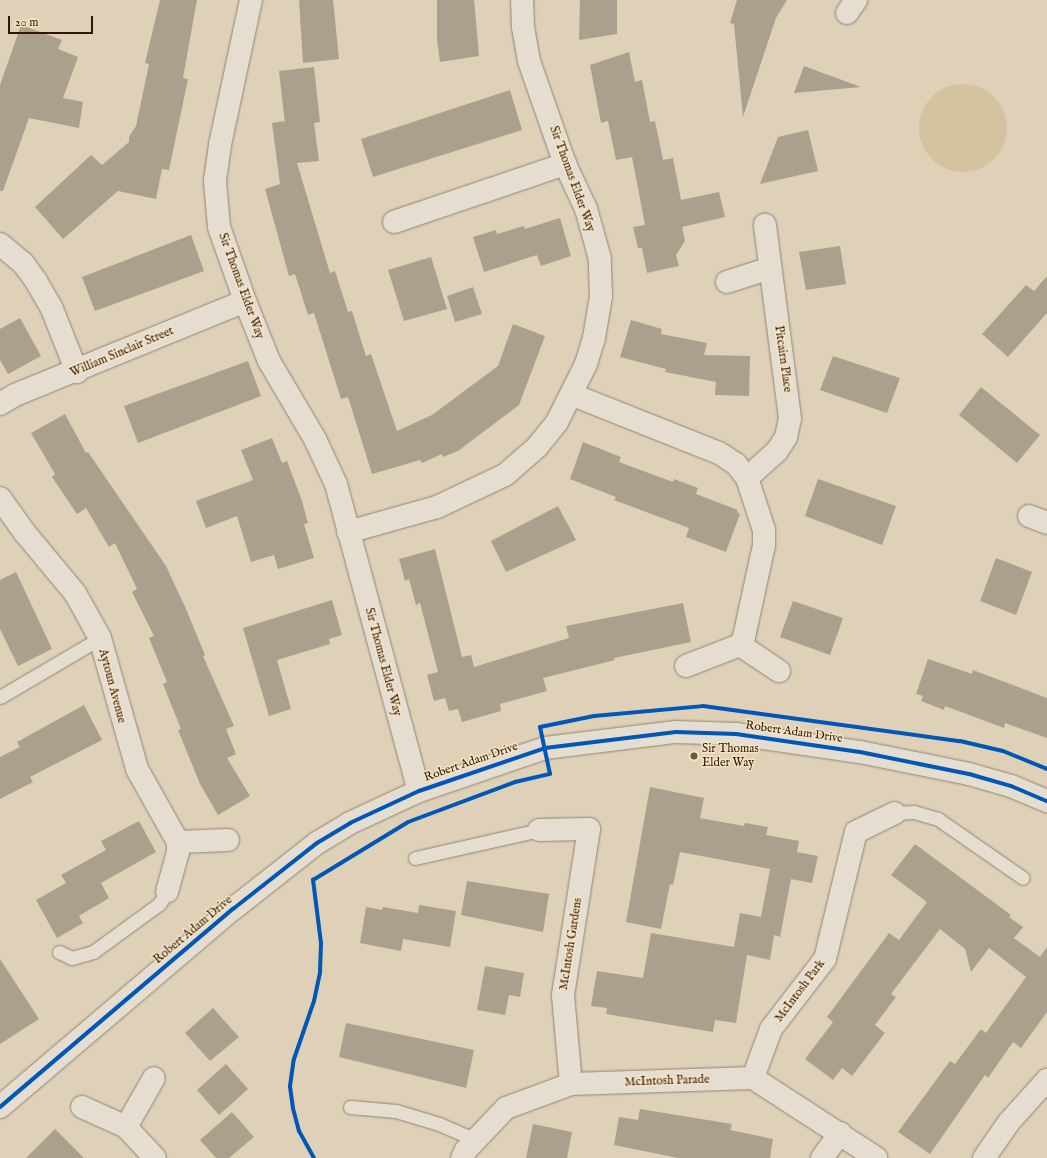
<!DOCTYPE html>
<style>
body{margin:0}
#map{position:relative;width:1047px;height:1158px;overflow:hidden;background:#ded1b7;font-family:"IM FELL English",serif}
div>[style]{position:absolute}
[style*='--x']{left:calc(var(--x)*1px);top:calc(var(--y)*1px);width:calc(var(--w)*1px);rotate:calc(var(--a)*1deg)}
.green>*{inset:0;background:#d5c29f}
.round{border-radius:50%}
.building>*{inset:0;background:#aaa08e}
.roads{filter:drop-shadow(0 0 1px #908574) drop-shadow(0 0 1px #908574)}
.lane>*{height:13px;margin:-6.5px;padding:0 6.5px;transform-origin:6.5px;border-radius:6.5px;background:#e4ddd0}
.street>*{height:22px;margin:-11px;padding:0 11px;transform-origin:11px;border-radius:11px;background:#e4ddd0}
.secondary>*{height:22px;margin:-11px;padding:0 11px;transform-origin:11px;border-radius:11px;background:#e4ddd0}
.cycleway>*{height:4px;margin:-2px;padding:0 2px;transform-origin:2px;border-radius:2px;background:#0057b8}
.dots>*{width:11px;height:11px;translate:-50% -50%;box-sizing:border-box;border:2px solid #f4e4c6;border-radius:50%}
span{translate:-50% -50%;white-space:nowrap;text-align:center;line-height:1.15;-webkit-text-stroke:3px #f4e4c6;paint-order:stroke}
.street-label{font-size:12px;color:#331502}
.poi-label{font-size:12px;color:#331502}
.left{translate:0 -50%;text-align:left}
.scale{position:absolute;left:8px;top:16px;width:85px;height:18px;box-sizing:border-box;border:2px solid #331502;border-top:0;padding-left:5px;font-size:12px;line-height:14px;white-space:nowrap;color:#331502;-webkit-text-stroke:3px #f4e4c6;paint-order:stroke}
</style>
<div id="map">
<div class="green">
<i class="round" style="left:919px;top:84px;width:88px;height:88px"></i>
</div>
<div class="building">
<i style="clip-path:polygon(160px 0,197px 0,183px 78px,188px 79px,169px 170px,162px 169px,156px 199px,118px 191px,63px 239px,35px 207px,91px 155px,102px 165px,129px 142px,129px 137px,136px 126px,149px 64px,145px 63px)"></i>
<i style="clip-path:polygon(299px 0,333px 0,339px 59px,303px 63px)"></i>
<i style="clip-path:polygon(437px 0,474px 0,479px 56px,440px 62px,437px 39px)"></i>
<i style="clip-path:polygon(580px 0,617px 0,617px 34px,579px 40px)"></i>
<i style="clip-path:polygon(737px 0,787px 0,776px 18px,743px 117px,734px 24px,730px 23px)"></i>
<i style="clip-path:polygon(21px 25px,62px 40px,58px 49px,78px 57px,63px 98px,83px 102px,79px 128px,29px 118px,3px 191px,0 191px,0 85px)"></i>
<i style="clip-path:polygon(629px 52px,635px 82px,642px 80px,650px 122px,655px 121px,663px 160px,673px 158px,681px 200px,719px 192px,725px 217px,682px 227px,685px 241px,676px 255px,679px 266px,647px 273px,642px 248px,638px 248px,633px 227px,645px 225px,632px 157px,616px 160px,608px 121px,601px 123px,590px 65px)"></i>
<i style="clip-path:polygon(804px 66px,861px 87px,794px 93px)"></i>
<i style="clip-path:polygon(314px 67px,320px 122px,314px 123px,319px 161px,297px 163px,330px 273px,335px 271px,348px 312px,352px 311px,366px 356px,371px 354px,397px 431px,432px 415px,498px 366px,513px 324px,545px 336px,519px 405px,458px 451px,443px 457px,442px 454px,422px 463px,420px 460px,372px 474px,348px 397px,341px 399px,314px 313px,308px 315px,295px 274px,289px 276px,265px 189px,280px 184px,272px 123px,284px 121px,285px 124px,279px 71px)"></i>
<i style="clip-path:polygon(510px 90px,522px 130px,373px 177px,361px 139px)"></i>
<i style="clip-path:polygon(808px 130px,818px 171px,760px 184px,778px 137px)"></i>
<i style="clip-path:polygon(560px 218px,571px 256px,541px 266px,537px 255px,484px 272px,473px 237px,496px 230px,497px 234px,524px 226px,525px 229px)"></i>
<i style="clip-path:polygon(191px 235px,204px 271px,95px 311px,82px 277px)"></i>
<i style="clip-path:polygon(840px 246px,846px 284px,806px 290px,799px 252px)"></i>
<i style="clip-path:polygon(431px 257px,447px 309px,404px 321px,388px 270px)"></i>
<i style="clip-path:polygon(1047px 276px,1047px 313px,1008px 357px,982px 334px,1026px 285px,1034px 291px)"></i>
<i style="clip-path:polygon(473px 287px,482px 314px,455px 322px,447px 296px)"></i>
<i style="clip-path:polygon(20px 318px,41px 356px,8px 374px,0 360px,0 329px)"></i>
<i style="clip-path:polygon(631px 320px,662px 329px,661px 334px,707px 343px,704px 355px,750px 356px,749px 396px,715px 395px,716px 382px,665px 372px,666px 369px,620px 357px)"></i>
<i style="clip-path:polygon(833px 356px,900px 378px,887px 413px,820px 390px)"></i>
<i style="clip-path:polygon(248px 361px,261px 396px,138px 443px,124px 406px)"></i>
<i style="clip-path:polygon(981px 387px,1040px 435px,1017px 463px,959px 415px)"></i>
<i style="clip-path:polygon(65px 414px,86px 453px,88px 452px,166px 566px,186px 609px,205px 655px,203px 656px,234px 726px,226px 729px,236px 754px,227px 758px,250px 796px,218px 815px,200px 784px,178px 730px,181px 729px,163px 684px,167px 682px,149px 638px,154px 636px,132px 592px,137px 589px,115px 543px,109px 547px,86px 508px,77px 514px,52px 477px,55px 474px,31px 433px)"></i>
<i style="clip-path:polygon(272px 438px,282px 463px,287px 461px,302px 501px,308px 523px,304px 524px,314px 558px,278px 569px,274px 555px,251px 562px,237px 516px,206px 528px,196px 501px,253px 480px,241px 450px)"></i>
<i style="clip-path:polygon(583px 442px,621px 457px,619px 462px,673px 482px,674px 479px,698px 488px,696px 494px,738px 510px,737px 512px,740px 514px,726px 552px,686px 537px,689px 528px,614px 500px,616px 497px,570px 479px)"></i>
<i style="clip-path:polygon(818px 479px,896px 506px,882px 545px,805px 516px)"></i>
<i style="clip-path:polygon(558px 506px,576px 540px,506px 572px,491px 541px)"></i>
<i style="clip-path:polygon(435px 549px,462px 657px,471px 655px,474px 667px,569px 638px,566px 626px,683px 603px,691px 642px,614px 658px,615px 660px,543px 678px,547px 691px,500px 704px,501px 711px,462px 722px,458px 709px,449px 711px,445px 698px,434px 701px,427px 675px,438px 672px,420px 603px,416px 605px,409px 579px,405px 581px,399px 559px)"></i>
<i style="clip-path:polygon(996px 558px,1032px 572px,1016px 615px,980px 601px)"></i>
<i style="clip-path:polygon(16px 572px,52px 649px,18px 666px,0 629px,0 580px)"></i>
<i style="clip-path:polygon(332px 600px,342px 635px,329px 639px,330px 644px,277px 660px,291px 709px,269px 716px,243px 628px)"></i>
<i style="clip-path:polygon(793px 601px,843px 618px,830px 655px,780px 637px)"></i>
<i style="clip-path:polygon(928px 659px,972px 674px,973px 670px,1047px 698px,1047px 738px,1005px 723px,1004px 728px,945px 706px,944px 710px,921px 701px,923px 696px,916px 694px)"></i>
<i style="clip-path:polygon(84px 705px,102px 740px,30px 777px,33px 782px,0 799px,0 757px,20px 747px,17px 742px)"></i>
<i style="clip-path:polygon(650px 787px,704px 798px,700px 818px,744px 826px,745px 823px,768px 827px,766px 835px,799px 841px,797px 852px,818px 856px,812px 883px,791px 879px,780px 937px,774px 935px,770px 960px,747px 955px,736px 1023px,715px 1020px,713px 1032px,606px 1014px,607px 1008px,591px 1006px,597px 971px,643px 978px,651px 933px,734px 947px,740px 913px,761px 917px,770px 869px,680px 852px,673px 885px,670px 884px,661px 929px,626px 922px)"></i>
<i style="clip-path:polygon(139px 821px,156px 852px,101px 883px,109px 898px,79px 916px,83px 923px,57px 938px,36px 900px,66px 883px,61px 875px,106px 850px,101px 841px)"></i>
<i style="clip-path:polygon(915px 844px,1011px 915px,1009px 917px,1023px 927px,1014px 938px,1040px 957px,1047px 947px,1047px 1012px,1021px 1048px,1013px 1042px,988px 1078px,985px 1075px,930px 1154px,898px 1132px,950px 1061px,955px 1064px,981px 1029px,986px 1033px,1026px 977px,989px 948px,971px 972px,965px 949px,940px 929px,891px 994px,896px 997px,875px 1025px,885px 1033px,852px 1076px,842px 1068px,833px 1080px,805px 1059px,833px 1022px,827px 1017px,889px 933px,899px 940px,927px 902px,891px 875px)"></i>
<i style="clip-path:polygon(467px 881px,549px 894px,543px 932px,461px 915px)"></i>
<i style="clip-path:polygon(419px 905px,456px 911px,450px 947px,403px 939px,401px 951px,360px 943px,366px 907px,382px 910px,383px 907px,418px 913px)"></i>
<i style="clip-path:polygon(0 959px,39px 1019px,0 1044px)"></i>
<i style="clip-path:polygon(485px 966px,524px 973px,520px 997px,509px 995px,505px 1015px,477px 1010px)"></i>
<i style="clip-path:polygon(213px 1008px,239px 1037px,210px 1061px,185px 1033px)"></i>
<i style="clip-path:polygon(346px 1023px,474px 1050px,466px 1088px,339px 1057px)"></i>
<i style="clip-path:polygon(226px 1064px,248px 1089px,219px 1115px,197px 1090px)"></i>
<i style="clip-path:polygon(640px 1109px,732px 1124px,730px 1130px,773px 1139px,770px 1158px,678px 1158px,614px 1145px,619px 1117px,638px 1120px)"></i>
<i style="clip-path:polygon(232px 1112px,254px 1137px,229px 1158px,216px 1158px,200px 1140px)"></i>
<i style="clip-path:polygon(533px 1124px,572px 1132px,567px 1158px,526px 1158px)"></i>
<i style="clip-path:polygon(55px 1129px,84px 1158px,26px 1158px)"></i>
</div>
<div class="roads">
<div class="lane">
<i style="--x:0;--y:697;--w:116;--a:-30.5"></i>
<i style="--x:895;--y:813;--w:19;--a:-3"></i>
<i style="--x:914;--y:812;--w:25;--a:16"></i>
<i style="--x:938;--y:819;--w:103;--a:34.8"></i>
<i style="--x:415;--y:858;--w:127;--a:-12.7"></i>
<i style="--x:59;--y:952;--w:14;--a:25"></i>
<i style="--x:72;--y:958;--w:22;--a:-16"></i>
<i style="--x:93;--y:952;--w:82;--a:-36"></i>
<i style="--x:159;--y:904;--w:14;--a:-56"></i>
<i style="--x:350;--y:1107;--w:46;--a:5"></i>
<i style="--x:396;--y:1111;--w:45;--a:16.8"></i>
<i style="--x:439;--y:1124;--w:40;--a:23.4"></i>
</div>
<div class="street">
<i style="--x:251;--y:0;--w:148;--a:102.1"></i>
<i style="--x:220;--y:145;--w:36;--a:98"></i>
<i style="--x:215;--y:181;--w:46;--a:85"></i>
<i style="--x:219;--y:227;--w:78;--a:70.6"></i>
<i style="--x:245;--y:301;--w:65;--a:68.2"></i>
<i style="--x:269;--y:361;--w:91;--a:59.5"></i>
<i style="--x:315;--y:439;--w:50;--a:65"></i>
<i style="--x:336;--y:484;--w:318;--a:74.9"></i>
<i style="--x:847;--y:13;--w:16;--a:-55"></i>
<i style="--x:394;--y:222;--w:181;--a:-18.7"></i>
<i style="--x:0;--y:244;--w:30;--a:40"></i>
<i style="--x:23;--y:263;--w:22;--a:54"></i>
<i style="--x:36;--y:281;--w:32;--a:60"></i>
<i style="--x:52;--y:309;--w:68;--a:68.4"></i>
<i style="--x:727;--y:282;--w:45;--a:-18"></i>
<i style="--x:573;--y:395;--w:157;--a:21.7"></i>
<i style="--x:719;--y:453;--w:20;--a:33"></i>
<i style="--x:736;--y:464;--w:18;--a:52"></i>
<i style="--x:0;--y:404;--w:17;--a:-31"></i>
<i style="--x:15;--y:395;--w:248;--a:-22.2"></i>
<i style="--x:0;--y:498;--w:43;--a:54.5"></i>
<i style="--x:25;--y:533;--w:78;--a:50.2"></i>
<i style="--x:75;--y:593;--w:51;--a:60.9"></i>
<i style="--x:100;--y:638;--w:136;--a:74.2"></i>
<i style="--x:137;--y:769;--w:84;--a:60.7"></i>
<i style="--x:178;--y:842;--w:10;--a:90"></i>
<i style="--x:178;--y:852;--w:41;--a:105.4"></i>
<i style="--x:1029;--y:516;--w:19;--a:21"></i>
<i style="--x:348;--y:532;--w:92;--a:-15.7"></i>
<i style="--x:437;--y:507;--w:75;--a:-25.2"></i>
<i style="--x:505;--y:475;--w:43;--a:-41.2"></i>
<i style="--x:537;--y:447;--w:32;--a:-51"></i>
<i style="--x:557;--y:422;--w:65;--a:-63.4"></i>
<i style="--x:586;--y:364;--w:27;--a:-73"></i>
<i style="--x:594;--y:338;--w:43;--a:-80.5"></i>
<i style="--x:601;--y:296;--w:37;--a:-92"></i>
<i style="--x:600;--y:259;--w:52;--a:-105.6"></i>
<i style="--x:586;--y:209;--w:50;--a:-115"></i>
<i style="--x:565;--y:164;--w:109;--a:-109.3"></i>
<i style="--x:529;--y:61;--w:35;--a:-100"></i>
<i style="--x:523;--y:27;--w:27;--a:-92"></i>
<i style="--x:740;--y:645;--w:47;--a:33.7"></i>
<i style="--x:686;--y:666;--w:58;--a:-21.3"></i>
<i style="--x:740;--y:645;--w:9;--a:-63"></i>
<i style="--x:744;--y:637;--w:94;--a:-77.7"></i>
<i style="--x:764;--y:545;--w:15;--a:-90"></i>
<i style="--x:764;--y:530;--w:55;--a:-108.1"></i>
<i style="--x:747;--y:478;--w:40;--a:-42"></i>
<i style="--x:777;--y:451;--w:17;--a:-57"></i>
<i style="--x:786;--y:437;--w:19;--a:-78"></i>
<i style="--x:790;--y:418;--w:195;--a:-97.4"></i>
<i style="--x:539;--y:830;--w:50;--a:-1.1"></i>
<i style="--x:589;--y:829;--w:168;--a:98.9"></i>
<i style="--x:563;--y:995;--w:89;--a:84.9"></i>
<i style="--x:178;--y:842;--w:50;--a:-2.3"></i>
<i style="--x:753;--y:1078;--w:52;--a:-69.8"></i>
<i style="--x:771;--y:1029;--w:88;--a:-52.4"></i>
<i style="--x:825;--y:959;--w:131;--a:-76.3"></i>
<i style="--x:856;--y:832;--w:43;--a:-26"></i>
<i style="--x:82;--y:1107;--w:48;--a:24.4"></i>
<i style="--x:126;--y:1127;--w:42;--a:46.9"></i>
<i style="--x:126;--y:1127;--w:56;--a:-60.3"></i>
<i style="--x:462;--y:1158;--w:9;--a:-63"></i>
<i style="--x:466;--y:1150;--w:58;--a:-46.4"></i>
<i style="--x:506;--y:1108;--w:69;--a:-20.3"></i>
<i style="--x:571;--y:1084;--w:182;--a:-1.9"></i>
<i style="--x:753;--y:1078;--w:147;--a:33"></i>
<i style="--x:822;--y:1158;--w:31;--a:-54"></i>
<i style="--x:984;--y:1158;--w:44;--a:-55.2"></i>
<i style="--x:1009;--y:1122;--w:57;--a:-47.9"></i>
</div>
<div class="secondary">
<i style="--x:0;--y:1107;--w:306;--a:-40.4"></i>
<i style="--x:233;--y:909;--w:107;--a:-38.2"></i>
<i style="--x:317;--y:843;--w:39;--a:-31"></i>
<i style="--x:350;--y:823;--w:76;--a:-24.9"></i>
<i style="--x:419;--y:791;--w:133;--a:-18.8"></i>
<i style="--x:545;--y:748;--w:132;--a:-7"></i>
<i style="--x:676;--y:732;--w:60;--a:1.9"></i>
<i style="--x:736;--y:734;--w:125;--a:8.3"></i>
<i style="--x:860;--y:752;--w:111;--a:11.4"></i>
<i style="--x:969;--y:774;--w:44;--a:15.9"></i>
<i style="--x:1011;--y:786;--w:39;--a:23"></i>
</div>
</div>
<div class="cycleway">
<i style="--x:0;--y:1107;--w:306;--a:-40.4"></i>
<i style="--x:233;--y:909;--w:107;--a:-38.2"></i>
<i style="--x:317;--y:843;--w:39;--a:-31"></i>
<i style="--x:350;--y:823;--w:76;--a:-24.9"></i>
<i style="--x:419;--y:791;--w:133;--a:-18.8"></i>
<i style="--x:545;--y:748;--w:132;--a:-7"></i>
<i style="--x:676;--y:732;--w:60;--a:1.9"></i>
<i style="--x:736;--y:734;--w:125;--a:8.3"></i>
<i style="--x:860;--y:752;--w:111;--a:11.4"></i>
<i style="--x:969;--y:774;--w:44;--a:15.9"></i>
<i style="--x:1011;--y:786;--w:39;--a:23"></i>
<i style="--x:314;--y:1158;--w:31;--a:-119"></i>
<i style="--x:299;--y:1131;--w:24;--a:-105"></i>
<i style="--x:293;--y:1108;--w:22;--a:-98"></i>
<i style="--x:290;--y:1086;--w:27;--a:-82"></i>
<i style="--x:294;--y:1059;--w:61;--a:-71"></i>
<i style="--x:314;--y:1001;--w:30;--a:-78"></i>
<i style="--x:320;--y:972;--w:29;--a:-88"></i>
<i style="--x:321;--y:943;--w:64;--a:-97.2"></i>
<i style="--x:313;--y:880;--w:111;--a:-31.4"></i>
<i style="--x:408;--y:822;--w:114;--a:-20.5"></i>
<i style="--x:515;--y:782;--w:36;--a:-13"></i>
<i style="--x:550;--y:774;--w:48;--a:-102"></i>
<i style="--x:540;--y:727;--w:55;--a:-11.5"></i>
<i style="--x:594;--y:716;--w:109;--a:-5.2"></i>
<i style="--x:703;--y:706;--w:259;--a:7.8"></i>
<i style="--x:960;--y:741;--w:44;--a:13.1"></i>
<i style="--x:1003;--y:751;--w:48;--a:22.2"></i>
</div>
<div class="dots">
<i style="left:694px;top:756px;background:#6f5741"></i>
</div>
<div class="street-label">
<span style="left:572px;top:179px;rotate:70deg">Sir Thomas Elder Way</span>
<span style="left:241px;top:286px;rotate:70deg">Sir Thomas Elder Way</span>
<span style="left:122px;top:352px;rotate:-23deg">William Sinclair Street</span>
<span style="left:783px;top:359px;rotate:82deg">Pitcairn Place</span>
<span style="left:383px;top:662px;rotate:75deg">Sir Thomas Elder Way</span>
<span style="left:112px;top:686px;rotate:75deg">Aytoun Avenue</span>
<span style="left:794px;top:732px;rotate:8deg">Robert Adam Drive</span>
<span style="left:471px;top:762px;rotate:-19deg">Robert Adam Drive</span>
<span style="left:193px;top:930px;rotate:-40deg">Robert Adam Drive</span>
<span style="left:571px;top:944px;rotate:-81deg">McIntosh Gardens</span>
<span style="left:800px;top:991px;rotate:-53deg">McIntosh Park</span>
<span style="left:667px;top:1081px;rotate:-2deg">McIntosh Parade</span>
</div>
<div class="poi-label">
<span class="left" style="left:702px;top:756px">Sir Thomas<br>Elder Way</span>
</div>
<div class="scale">20 m</div>
</div>
